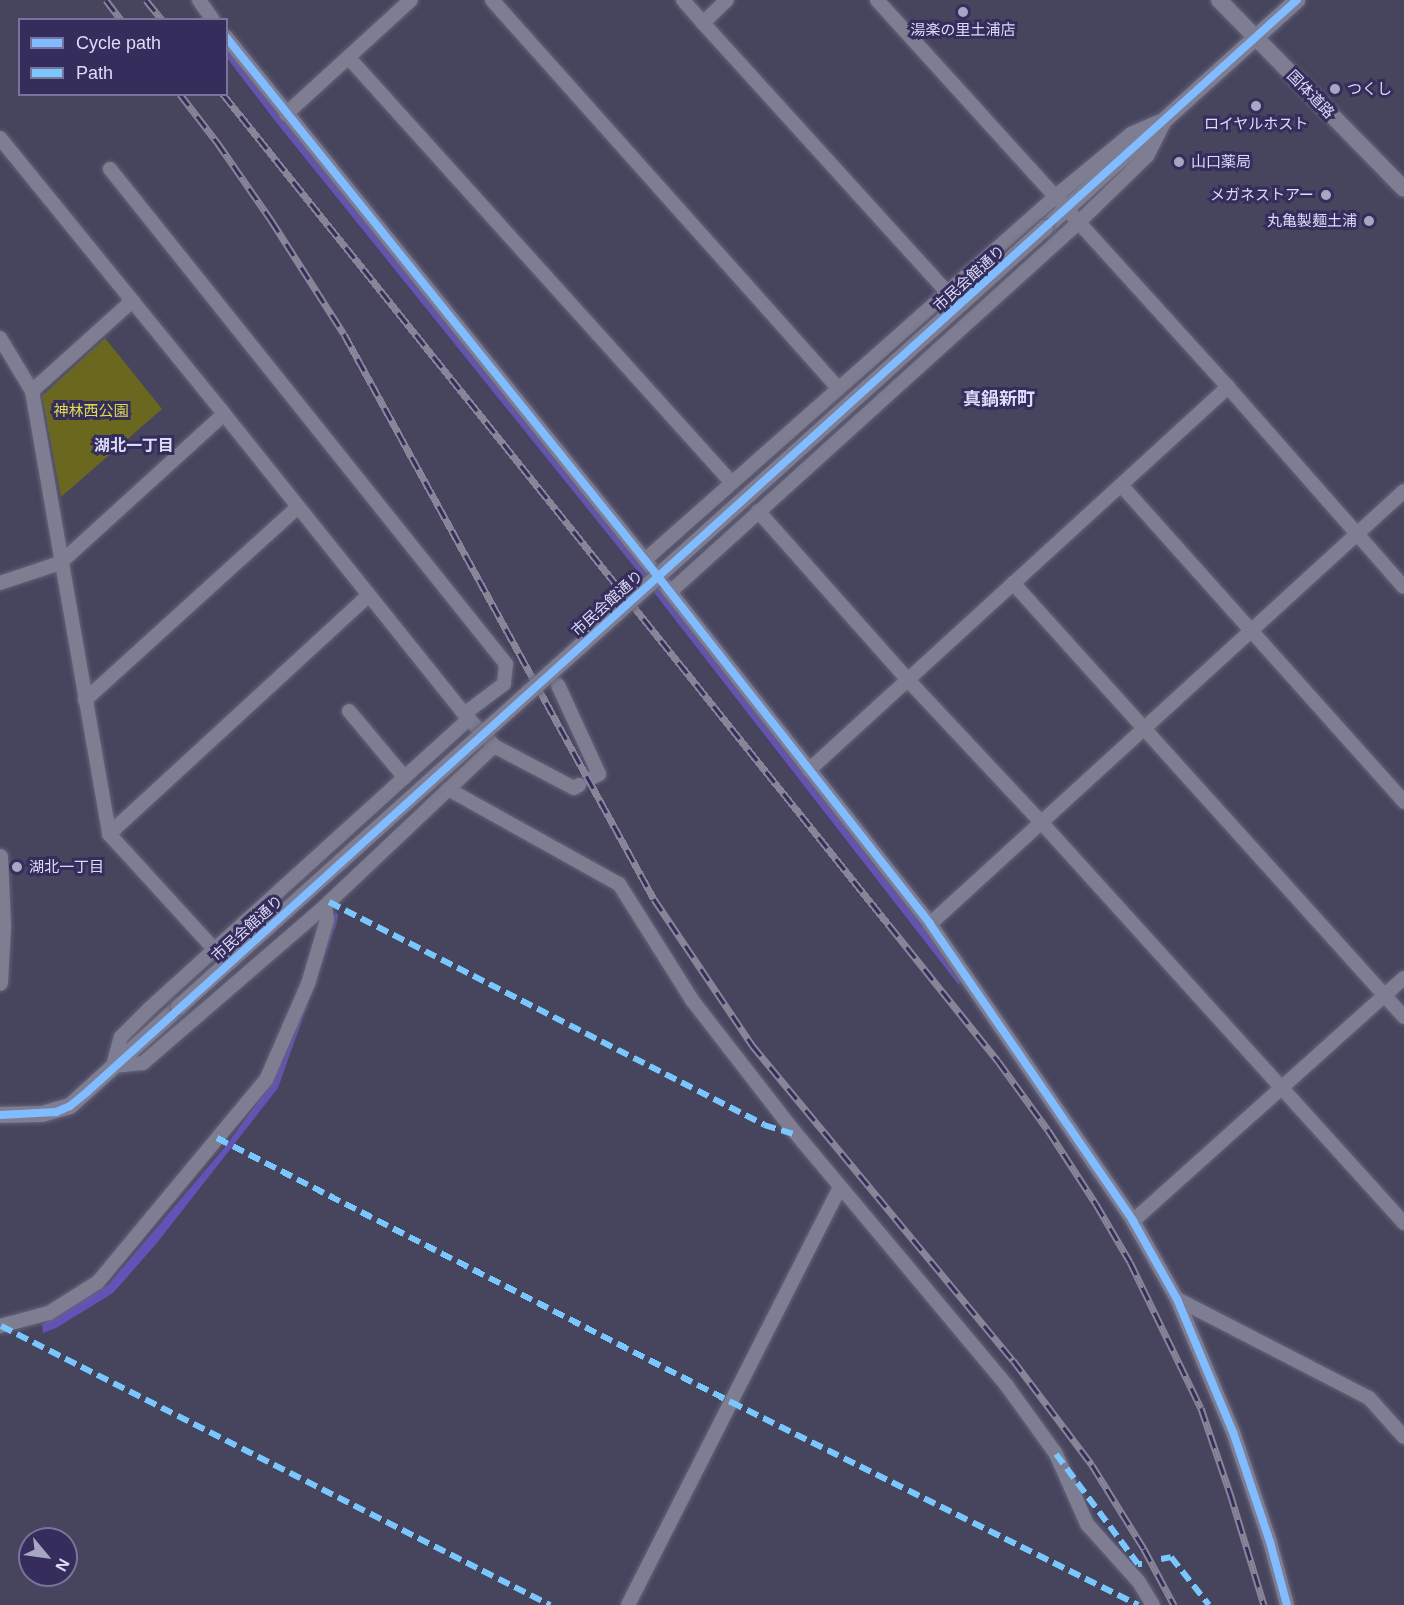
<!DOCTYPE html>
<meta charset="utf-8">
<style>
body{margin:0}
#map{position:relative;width:1404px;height:1605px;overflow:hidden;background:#47445e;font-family:Arial,"Noto Sans JP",sans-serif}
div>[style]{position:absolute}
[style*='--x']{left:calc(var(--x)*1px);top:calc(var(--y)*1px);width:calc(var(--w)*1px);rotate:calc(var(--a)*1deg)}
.green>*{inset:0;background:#6a681f}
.water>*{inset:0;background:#6552b9}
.stream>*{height:4.5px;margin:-2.25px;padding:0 2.25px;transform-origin:2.25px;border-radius:2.25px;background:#6552b9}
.roads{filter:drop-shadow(0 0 2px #646379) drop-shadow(0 0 2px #646379)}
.minor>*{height:14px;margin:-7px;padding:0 7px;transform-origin:7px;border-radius:7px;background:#7f7d91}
.tertiary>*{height:16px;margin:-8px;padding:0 8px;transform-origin:8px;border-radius:8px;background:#7f7d91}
.rail>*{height:7px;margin-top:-3.5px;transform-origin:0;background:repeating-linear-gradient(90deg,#352e5d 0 14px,#888598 0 28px);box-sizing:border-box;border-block:2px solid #888598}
.bridges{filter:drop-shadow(0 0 2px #646379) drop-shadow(0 0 2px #646379)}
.tertiary-bridge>*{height:16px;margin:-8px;padding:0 8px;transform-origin:8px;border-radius:8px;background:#7f7d91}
.quiet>*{height:6px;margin-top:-3px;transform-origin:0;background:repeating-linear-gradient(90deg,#7ac7fe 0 12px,transparent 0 18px)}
.cycleway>*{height:8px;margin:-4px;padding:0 4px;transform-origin:4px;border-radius:4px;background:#80bcff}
.dots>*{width:16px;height:16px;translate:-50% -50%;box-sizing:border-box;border:3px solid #352e5d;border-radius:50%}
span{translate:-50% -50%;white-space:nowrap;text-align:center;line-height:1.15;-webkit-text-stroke:6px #352e5d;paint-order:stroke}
.poi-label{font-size:15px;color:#dddcf9}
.left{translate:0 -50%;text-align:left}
.right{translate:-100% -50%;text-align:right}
.street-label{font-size:15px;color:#dddcf9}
.park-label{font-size:15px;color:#dedb50}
.neighbourhood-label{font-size:16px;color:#dddcf9;font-weight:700}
.quarter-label{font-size:18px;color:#dddcf9;font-weight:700}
.legend{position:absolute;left:18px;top:18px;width:210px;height:78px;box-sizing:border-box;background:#352e5d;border:2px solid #78749b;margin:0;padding:8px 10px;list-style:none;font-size:18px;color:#dddcf9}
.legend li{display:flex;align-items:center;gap:12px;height:30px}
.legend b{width:30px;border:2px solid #78749b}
.north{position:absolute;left:18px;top:1527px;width:60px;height:60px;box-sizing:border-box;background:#352e5d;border:2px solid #78749b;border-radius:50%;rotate:119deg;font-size:16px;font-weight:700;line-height:24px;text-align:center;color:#dddcf9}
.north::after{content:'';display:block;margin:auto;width:21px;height:27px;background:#a8a7c3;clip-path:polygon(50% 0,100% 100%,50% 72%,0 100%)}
</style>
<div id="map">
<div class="green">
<i style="clip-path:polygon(105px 338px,162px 409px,61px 497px,42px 396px)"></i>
</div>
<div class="water">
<i style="clip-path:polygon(226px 44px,642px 563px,926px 927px,965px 980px,958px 984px,635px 568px,276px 122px,227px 58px)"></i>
<i style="clip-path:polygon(337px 921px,278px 1088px,156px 1244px,113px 1293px,56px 1328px,43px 1333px,42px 1324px,108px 1285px,225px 1147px,271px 1084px,328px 925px)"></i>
</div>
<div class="stream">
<i style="--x:332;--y:927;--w:12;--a:-76"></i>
</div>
<div class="roads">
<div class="minor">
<i style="--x:199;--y:0;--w:24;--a:55"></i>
<i style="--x:492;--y:0;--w:521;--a:48.27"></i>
<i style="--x:683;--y:0;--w:30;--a:49"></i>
<i style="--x:703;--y:23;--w:33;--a:-44"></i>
<i style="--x:877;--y:0;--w:522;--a:47.79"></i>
<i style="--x:1228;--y:387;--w:266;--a:48.7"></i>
<i style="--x:703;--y:23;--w:365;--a:47.8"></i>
<i style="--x:226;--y:37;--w:670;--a:51.3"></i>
<i style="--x:645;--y:560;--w:462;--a:51.9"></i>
<i style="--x:930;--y:924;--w:360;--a:55.6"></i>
<i style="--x:1133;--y:1221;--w:90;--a:60.6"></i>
<i style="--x:1177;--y:1299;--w:144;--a:67.2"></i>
<i style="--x:1233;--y:1432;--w:116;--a:71.4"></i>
<i style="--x:1270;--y:1542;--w:65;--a:74.9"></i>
<i style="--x:349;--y:58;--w:572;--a:47.98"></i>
<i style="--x:286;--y:114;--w:169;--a:-42.4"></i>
<i style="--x:0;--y:138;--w:355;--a:50.9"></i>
<i style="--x:224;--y:414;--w:222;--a:137.7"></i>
<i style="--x:60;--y:563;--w:63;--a:161.6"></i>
<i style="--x:110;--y:169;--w:634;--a:51.34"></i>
<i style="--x:506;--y:664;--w:20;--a:96"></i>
<i style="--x:504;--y:684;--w:50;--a:143.1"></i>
<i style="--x:0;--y:338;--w:62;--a:58.9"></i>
<i style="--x:32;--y:391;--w:450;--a:80.1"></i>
<i style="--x:109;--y:834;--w:156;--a:47.6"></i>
<i style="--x:32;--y:391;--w:135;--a:-42"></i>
<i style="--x:224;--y:414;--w:391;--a:51.3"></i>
<i style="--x:1121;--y:485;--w:425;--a:48.2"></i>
<i style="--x:758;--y:511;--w:226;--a:48.4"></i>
<i style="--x:908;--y:680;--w:195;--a:46.9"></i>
<i style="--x:1041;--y:822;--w:541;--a:47.85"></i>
<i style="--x:645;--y:560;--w:557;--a:-41.51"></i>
<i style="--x:1062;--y:191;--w:89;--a:-39.6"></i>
<i style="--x:1131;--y:134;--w:30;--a:-24"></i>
<i style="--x:1013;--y:583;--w:584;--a:47.98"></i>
<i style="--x:670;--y:592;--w:550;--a:-42.13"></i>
<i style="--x:1078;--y:223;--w:96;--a:-44.2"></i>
<i style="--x:1147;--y:156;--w:38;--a:-63"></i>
<i style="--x:558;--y:685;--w:98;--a:65.3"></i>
<i style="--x:599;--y:774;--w:7;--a:153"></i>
<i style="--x:85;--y:700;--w:287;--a:-42.2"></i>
<i style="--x:349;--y:711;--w:87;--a:50.1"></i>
<i style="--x:469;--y:719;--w:37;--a:47"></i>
<i style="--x:494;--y:746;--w:233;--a:136.6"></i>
<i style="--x:325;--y:906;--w:240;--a:139.2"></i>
<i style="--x:143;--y:1063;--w:30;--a:174"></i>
<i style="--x:113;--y:1066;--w:30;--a:-75"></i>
<i style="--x:121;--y:1037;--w:40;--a:-45"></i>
<i style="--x:149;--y:1009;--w:432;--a:-42.2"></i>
<i style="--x:494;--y:746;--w:90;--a:27.7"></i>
<i style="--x:574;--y:788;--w:6;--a:-31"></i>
<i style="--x:809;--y:770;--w:568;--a:-42.43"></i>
<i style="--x:448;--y:789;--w:196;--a:29.1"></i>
<i style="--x:619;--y:884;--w:137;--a:57.8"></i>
<i style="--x:692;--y:1000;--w:165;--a:52.2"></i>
<i style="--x:793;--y:1130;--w:334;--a:50.1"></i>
<i style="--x:1007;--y:1386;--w:84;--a:54.2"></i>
<i style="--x:1056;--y:1454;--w:77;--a:66.1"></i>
<i style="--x:1087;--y:1524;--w:78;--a:48.1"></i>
<i style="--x:1139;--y:1582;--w:27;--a:59"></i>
<i style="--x:109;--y:834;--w:352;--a:-42.6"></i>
<i style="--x:930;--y:924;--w:642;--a:-42.41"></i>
<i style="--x:1133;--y:1221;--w:364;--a:-41.9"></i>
<i style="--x:1177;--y:1299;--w:216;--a:27.3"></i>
<i style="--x:1369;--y:1398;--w:52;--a:48.1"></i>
<i style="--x:0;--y:1326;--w:51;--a:-14.9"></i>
<i style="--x:49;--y:1313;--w:58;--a:-32.3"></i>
<i style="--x:98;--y:1282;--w:263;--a:-50.3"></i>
<i style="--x:266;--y:1080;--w:105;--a:-66.4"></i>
<i style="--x:308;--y:984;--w:67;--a:-73.5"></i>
<i style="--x:327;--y:920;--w:14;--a:-98"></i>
<i style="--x:628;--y:1605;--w:468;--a:-63.1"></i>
</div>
<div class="tertiary">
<i style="--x:1219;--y:0;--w:264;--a:45.6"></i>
<i style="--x:1045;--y:228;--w:340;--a:-42.1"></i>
<i style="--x:0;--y:857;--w:70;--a:87.5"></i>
<i style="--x:3;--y:927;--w:56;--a:93.1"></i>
<i style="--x:0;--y:1115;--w:42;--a:-1.4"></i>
<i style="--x:42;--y:1114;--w:29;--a:-16"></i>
<i style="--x:70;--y:1106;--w:147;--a:-42.2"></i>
</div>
</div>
<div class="rail">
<i style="--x:106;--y:0;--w:25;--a:53"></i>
<i style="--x:146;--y:0;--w:26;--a:51"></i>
<i style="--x:180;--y:94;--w:61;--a:52.4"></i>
<i style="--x:217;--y:142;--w:95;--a:55.3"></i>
<i style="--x:271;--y:220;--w:135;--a:57.4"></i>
<i style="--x:344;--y:334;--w:644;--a:61.25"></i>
<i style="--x:654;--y:899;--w:176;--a:56.1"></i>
<i style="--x:752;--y:1045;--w:409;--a:50.4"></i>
<i style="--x:1013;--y:1360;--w:131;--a:53"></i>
<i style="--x:1092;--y:1465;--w:99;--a:58.2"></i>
<i style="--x:1144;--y:1549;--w:64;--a:61.8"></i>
<i style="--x:223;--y:94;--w:1065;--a:51.29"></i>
<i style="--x:889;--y:925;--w:174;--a:51.3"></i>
<i style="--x:998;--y:1061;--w:85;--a:54.1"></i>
<i style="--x:1048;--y:1130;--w:88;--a:57"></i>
<i style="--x:1096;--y:1204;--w:67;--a:59.6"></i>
<i style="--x:1130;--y:1262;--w:162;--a:64.1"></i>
<i style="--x:1201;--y:1408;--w:90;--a:71.2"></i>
<i style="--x:1230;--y:1493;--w:117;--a:73.1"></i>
</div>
<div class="bridges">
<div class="tertiary-bridge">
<i style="--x:179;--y:1007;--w:1165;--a:-41.97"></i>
</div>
</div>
<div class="quiet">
<i style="--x:329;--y:902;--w:489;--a:27.1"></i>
<i style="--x:764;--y:1125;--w:34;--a:17"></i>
<i style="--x:217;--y:1138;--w:578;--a:27.19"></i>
<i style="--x:731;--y:1402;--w:455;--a:26.5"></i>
<i style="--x:1;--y:1326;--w:616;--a:26.94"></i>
<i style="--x:1056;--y:1454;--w:137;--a:53.3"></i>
<i style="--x:1138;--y:1564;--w:4;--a:0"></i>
<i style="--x:1161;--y:1559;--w:10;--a:-11"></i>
<i style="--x:1171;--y:1557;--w:61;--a:51.6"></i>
</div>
<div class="cycleway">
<i style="--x:226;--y:37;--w:670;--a:51.3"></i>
<i style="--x:645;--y:560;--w:462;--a:51.9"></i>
<i style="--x:930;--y:924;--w:360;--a:55.6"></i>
<i style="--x:1133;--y:1221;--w:90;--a:60.6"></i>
<i style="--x:1177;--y:1299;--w:144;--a:67.2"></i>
<i style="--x:1233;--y:1432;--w:116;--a:71.4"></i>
<i style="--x:1270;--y:1542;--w:65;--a:74.9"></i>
<i style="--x:0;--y:1115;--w:56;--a:-3.1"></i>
<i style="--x:56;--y:1112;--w:15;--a:-23"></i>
<i style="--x:70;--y:1106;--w:22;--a:-39"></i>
<i style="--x:87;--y:1092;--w:1630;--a:-42.07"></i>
</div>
<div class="dots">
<i style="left:963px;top:12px;background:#a8a7c3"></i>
<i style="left:1335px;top:89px;background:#a8a7c3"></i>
<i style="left:1256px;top:106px;background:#a8a7c3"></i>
<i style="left:1179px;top:162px;background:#a8a7c3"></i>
<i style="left:1326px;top:195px;background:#a8a7c3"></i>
<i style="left:1369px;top:221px;background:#a8a7c3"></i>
<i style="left:17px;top:867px;background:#a8a7c3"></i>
</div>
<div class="poi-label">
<span style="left:963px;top:30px">湯楽の里土浦店</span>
<span class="left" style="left:1347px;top:89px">つくし</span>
<span style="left:1256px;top:124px">ロイヤルホスト</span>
<span class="left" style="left:1191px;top:162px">山口薬局</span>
<span class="right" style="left:1314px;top:195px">メガネストアー</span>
<span class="right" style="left:1357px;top:221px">丸亀製麺土浦</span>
<span class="left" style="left:29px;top:867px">湖北一丁目</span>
</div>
<div class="street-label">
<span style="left:1311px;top:94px;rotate:46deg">国体道路</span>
<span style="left:969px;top:278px;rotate:-42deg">市民会館通り</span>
<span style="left:607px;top:603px;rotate:-42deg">市民会館通り</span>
<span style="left:247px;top:928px;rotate:-42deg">市民会館通り</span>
</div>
<div class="park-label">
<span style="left:91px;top:411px">神林西公園</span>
</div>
<div class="neighbourhood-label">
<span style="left:134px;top:446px">湖北一丁目</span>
</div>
<div class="quarter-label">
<span style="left:999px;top:399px">真鍋新町</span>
</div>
<ul class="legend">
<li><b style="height:8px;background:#80bcff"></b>Cycle path</li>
<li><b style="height:8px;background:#7ac7fe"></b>Path</li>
</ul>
<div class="north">N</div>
</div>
